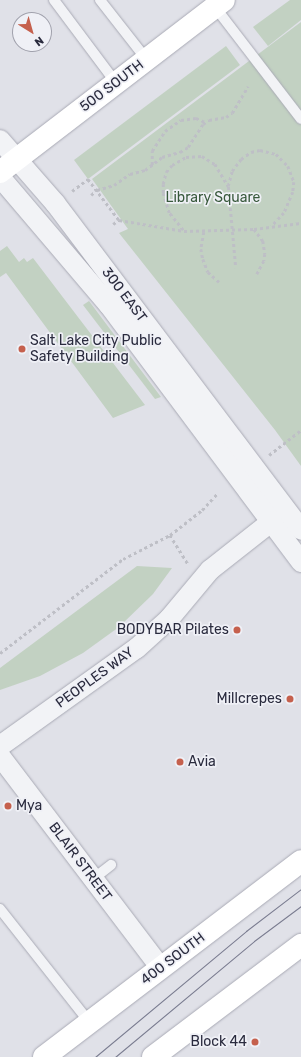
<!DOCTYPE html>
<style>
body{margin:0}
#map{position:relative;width:301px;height:1057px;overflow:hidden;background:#e0e1e8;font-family:Rubik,sans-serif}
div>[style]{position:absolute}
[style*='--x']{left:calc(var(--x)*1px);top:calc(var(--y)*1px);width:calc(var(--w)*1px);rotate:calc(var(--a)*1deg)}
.green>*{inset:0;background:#c2d1c2}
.path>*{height:2.5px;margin-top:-1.25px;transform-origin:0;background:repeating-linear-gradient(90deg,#bebfc6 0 3px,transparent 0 6px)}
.roads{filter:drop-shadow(0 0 1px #a9aab5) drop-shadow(0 0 1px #a9aab5)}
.lane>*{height:10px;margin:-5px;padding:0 5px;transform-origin:5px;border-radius:5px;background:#f2f3f6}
.street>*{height:20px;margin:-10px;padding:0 10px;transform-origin:10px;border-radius:10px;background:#f2f3f6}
.primary>*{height:22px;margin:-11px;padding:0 11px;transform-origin:11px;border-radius:11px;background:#fff}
.tram>*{height:1px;margin:-0.5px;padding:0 0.5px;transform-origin:0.5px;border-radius:0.5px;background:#7a7c90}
.path-bridge>*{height:2.5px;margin-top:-1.25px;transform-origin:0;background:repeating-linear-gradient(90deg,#bebfc6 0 3px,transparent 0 6px)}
.dots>*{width:11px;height:11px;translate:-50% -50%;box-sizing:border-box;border:2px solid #eff0f6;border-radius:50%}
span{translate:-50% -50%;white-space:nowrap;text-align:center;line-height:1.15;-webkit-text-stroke:3.5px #eff0f6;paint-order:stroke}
.street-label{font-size:14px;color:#2a2b3e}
.park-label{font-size:14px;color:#38593c}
.poi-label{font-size:14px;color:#2a2b3e}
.left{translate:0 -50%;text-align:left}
.right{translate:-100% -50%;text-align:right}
.north{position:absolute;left:12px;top:12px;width:40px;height:40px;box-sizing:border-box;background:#eff0f6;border:1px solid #a0a1ac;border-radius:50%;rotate:143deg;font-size:11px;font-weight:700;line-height:16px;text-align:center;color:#2a2b3e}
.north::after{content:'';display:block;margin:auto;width:14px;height:18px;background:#c5604d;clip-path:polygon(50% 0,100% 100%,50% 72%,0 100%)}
</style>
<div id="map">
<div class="green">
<i style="clip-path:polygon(290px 0,301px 0,301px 20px,268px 46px,253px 27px)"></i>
<i style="clip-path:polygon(301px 22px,301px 466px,275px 430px,119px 233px,128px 229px,92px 179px)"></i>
<i style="clip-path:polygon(226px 46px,240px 65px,88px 179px,74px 160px)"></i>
<i style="clip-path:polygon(7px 246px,19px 262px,24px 258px,27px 262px,33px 258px,145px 405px,113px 418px,6px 273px,0 277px,0 251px)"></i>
<i style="clip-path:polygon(89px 301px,161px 397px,155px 399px,83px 305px)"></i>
<i style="clip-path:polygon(137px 566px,172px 568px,153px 594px,119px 627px,83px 653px,40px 676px,0 690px,0 668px)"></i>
</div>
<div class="path">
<i style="--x:152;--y:165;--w:14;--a:-90"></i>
<i style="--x:152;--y:151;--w:24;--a:-57"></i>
<i style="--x:165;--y:131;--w:19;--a:-35"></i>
<i style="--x:181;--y:120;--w:15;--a:-8"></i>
<i style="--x:196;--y:118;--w:10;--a:24"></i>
<i style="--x:72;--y:191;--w:20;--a:-37"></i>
<i style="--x:88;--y:179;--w:51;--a:52.9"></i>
<i style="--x:119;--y:220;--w:66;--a:9.6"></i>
<i style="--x:184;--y:231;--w:70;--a:-1.6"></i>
<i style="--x:254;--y:229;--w:47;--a:-7.3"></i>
<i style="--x:91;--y:195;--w:8;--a:-40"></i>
<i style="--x:97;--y:190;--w:18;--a:-16"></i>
<i style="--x:114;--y:185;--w:19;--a:-35"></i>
<i style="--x:130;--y:174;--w:16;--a:-15"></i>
<i style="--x:145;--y:170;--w:21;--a:-37"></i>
<i style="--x:162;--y:157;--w:19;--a:-16"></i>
<i style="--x:180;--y:152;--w:9;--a:-32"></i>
<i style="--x:188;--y:147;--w:27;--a:-57"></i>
<i style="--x:203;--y:124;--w:7;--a:-34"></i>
<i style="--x:209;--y:120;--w:17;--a:-10"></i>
<i style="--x:226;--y:117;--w:7;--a:-34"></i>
<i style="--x:232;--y:113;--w:31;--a:-59"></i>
<i style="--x:230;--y:202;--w:16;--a:-97"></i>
<i style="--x:228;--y:186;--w:16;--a:-75"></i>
<i style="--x:232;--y:171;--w:15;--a:-53"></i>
<i style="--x:241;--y:159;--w:12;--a:-35"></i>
<i style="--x:251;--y:152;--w:9;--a:-13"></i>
<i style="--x:260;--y:150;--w:16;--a:14"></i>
<i style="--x:276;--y:154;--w:17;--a:45"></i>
<i style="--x:288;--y:166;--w:17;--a:69"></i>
<i style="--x:294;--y:182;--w:10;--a:96"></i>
<i style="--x:293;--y:192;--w:23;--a:113"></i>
<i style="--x:284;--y:213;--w:18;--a:133"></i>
<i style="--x:113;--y:224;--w:7;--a:-34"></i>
<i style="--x:254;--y:229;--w:15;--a:53"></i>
<i style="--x:263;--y:241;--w:13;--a:81"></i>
<i style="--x:265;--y:254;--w:7;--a:98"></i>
<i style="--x:264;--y:261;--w:15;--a:118"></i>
<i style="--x:183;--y:230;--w:22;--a:-129"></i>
<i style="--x:169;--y:213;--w:21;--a:-107"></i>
<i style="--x:163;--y:193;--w:9;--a:-90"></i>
<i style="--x:163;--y:184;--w:12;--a:-76"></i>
<i style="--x:166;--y:172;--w:9;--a:-49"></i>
<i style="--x:172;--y:165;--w:16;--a:-30"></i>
<i style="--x:186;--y:157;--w:16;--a:-4"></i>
<i style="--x:202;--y:156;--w:15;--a:32"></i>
<i style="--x:215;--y:164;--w:26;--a:59"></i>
<i style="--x:204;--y:232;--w:17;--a:100"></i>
<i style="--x:201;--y:249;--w:10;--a:79"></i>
<i style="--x:203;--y:259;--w:14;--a:69"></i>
<i style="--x:208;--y:272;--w:15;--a:42"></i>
<i style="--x:269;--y:455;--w:41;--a:-38"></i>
<i style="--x:170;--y:535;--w:34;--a:58"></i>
<i style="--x:0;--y:653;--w:155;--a:-37.4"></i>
<i style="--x:123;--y:559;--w:53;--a:-27.1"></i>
<i style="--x:170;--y:535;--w:41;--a:-38"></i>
<i style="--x:202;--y:510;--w:23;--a:-47"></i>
</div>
<div class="roads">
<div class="lane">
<i style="--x:54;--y:0;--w:104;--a:53.2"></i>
<i style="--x:100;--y:0;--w:76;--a:51.9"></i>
<i style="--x:215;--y:7;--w:141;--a:52.5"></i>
<i style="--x:93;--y:879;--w:23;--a:-38"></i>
<i style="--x:0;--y:909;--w:145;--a:51.7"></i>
</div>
<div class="street">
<i style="--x:0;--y:140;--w:84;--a:48.9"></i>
<i style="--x:55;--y:203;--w:409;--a:53"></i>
<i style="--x:0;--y:177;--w:168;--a:49.6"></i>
<i style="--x:109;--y:305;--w:321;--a:53.2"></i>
<i style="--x:0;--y:746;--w:168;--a:-35.6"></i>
<i style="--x:137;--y:648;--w:43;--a:-42.2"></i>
<i style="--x:169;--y:619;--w:64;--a:-50.1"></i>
<i style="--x:210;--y:570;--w:79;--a:-38.3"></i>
<i style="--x:0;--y:756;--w:266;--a:52.8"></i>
</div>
<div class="primary">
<i style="--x:0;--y:172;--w:282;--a:-37.5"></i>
<i style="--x:44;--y:1057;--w:323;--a:-37.3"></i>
<i style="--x:153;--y:1057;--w:186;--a:-37.1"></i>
</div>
</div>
<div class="tram">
<i style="--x:95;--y:1057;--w:197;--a:-39.8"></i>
<i style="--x:246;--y:931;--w:69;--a:-37.4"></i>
<i style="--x:115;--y:1057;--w:181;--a:-39.8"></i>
<i style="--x:254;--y:941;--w:59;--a:-36.7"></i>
</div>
<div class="path-bridge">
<i style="--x:230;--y:202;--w:66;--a:84.8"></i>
</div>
<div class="dots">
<i style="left:22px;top:349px;background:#c5604d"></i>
<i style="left:237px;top:630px;background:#c5604d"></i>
<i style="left:290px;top:699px;background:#c5604d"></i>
<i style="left:180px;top:762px;background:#c5604d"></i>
<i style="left:8px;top:806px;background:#c5604d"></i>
<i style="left:255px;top:1042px;background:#c5604d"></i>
</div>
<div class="street-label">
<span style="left:112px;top:86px;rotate:-37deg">500 SOUTH</span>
<span style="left:124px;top:295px;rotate:53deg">300 EAST</span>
<span style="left:95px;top:678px;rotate:-36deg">PEOPLES WAY</span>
<span style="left:80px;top:862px;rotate:53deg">BLAIR STREET</span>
<span style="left:173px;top:959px;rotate:-37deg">400 SOUTH</span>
</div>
<div class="park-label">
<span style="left:213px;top:198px">Library Square</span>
</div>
<div class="poi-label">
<span class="left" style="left:30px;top:349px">Salt Lake City Public<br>Safety Building</span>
<span class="right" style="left:229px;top:630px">BODYBAR Pilates</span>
<span class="right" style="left:282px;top:699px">Millcrepes</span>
<span class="left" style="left:188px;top:762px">Avia</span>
<span class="left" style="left:16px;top:806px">Mya</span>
<span class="right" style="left:247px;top:1042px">Block 44</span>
</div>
<div class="north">N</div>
</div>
